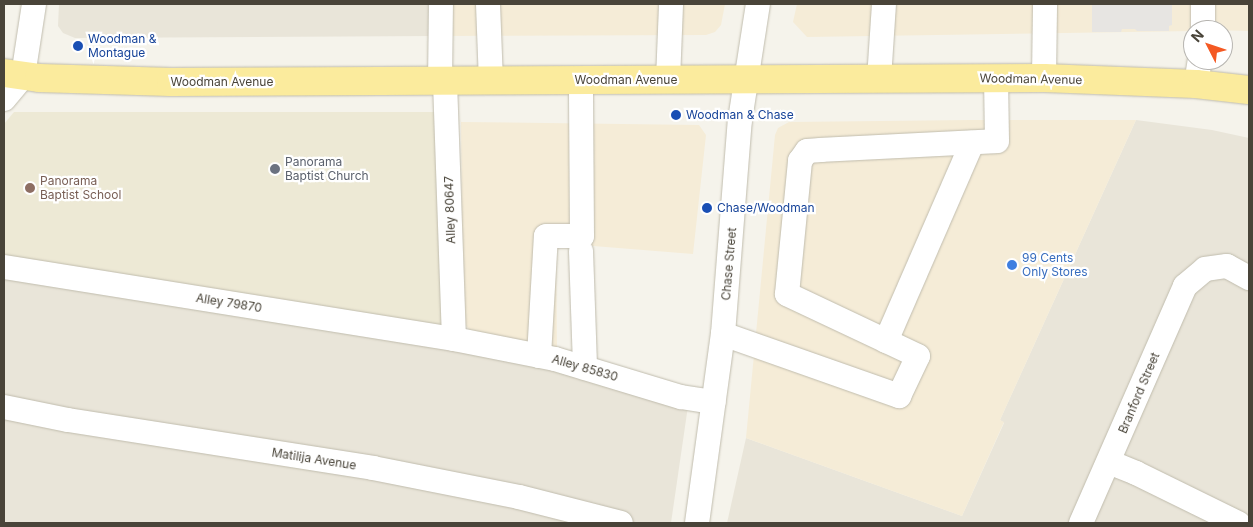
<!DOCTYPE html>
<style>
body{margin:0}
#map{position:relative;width:1253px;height:527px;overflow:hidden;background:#f5f3eb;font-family:Inter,sans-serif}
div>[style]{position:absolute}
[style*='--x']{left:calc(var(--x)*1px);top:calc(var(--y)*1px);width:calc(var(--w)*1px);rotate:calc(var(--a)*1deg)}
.residential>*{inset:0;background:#e9e5d9}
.commercial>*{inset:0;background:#f5ecd7}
.education>*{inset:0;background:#ede9d5}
.parking>*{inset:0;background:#e7e5e2}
.roads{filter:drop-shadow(0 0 1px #c0bcad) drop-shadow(0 0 1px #c0bcad)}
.minor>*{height:24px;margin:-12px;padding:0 12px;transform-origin:12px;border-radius:12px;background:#fff}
.major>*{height:28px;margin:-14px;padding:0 14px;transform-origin:14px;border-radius:14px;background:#fbeb9d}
.dots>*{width:14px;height:14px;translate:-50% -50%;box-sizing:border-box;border:2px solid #fff;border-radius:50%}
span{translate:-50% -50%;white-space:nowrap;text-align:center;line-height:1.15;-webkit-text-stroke:4.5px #fff;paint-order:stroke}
.transit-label{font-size:12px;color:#164399}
.left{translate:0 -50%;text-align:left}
.street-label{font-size:12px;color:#494439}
.worship-label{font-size:12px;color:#5b616d}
.education-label{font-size:12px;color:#785e54}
.shop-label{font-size:12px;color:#366cbe}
.frame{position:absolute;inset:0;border:5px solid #494439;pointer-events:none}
.north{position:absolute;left:1183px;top:20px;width:50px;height:50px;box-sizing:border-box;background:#fff;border:1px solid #b6b4b0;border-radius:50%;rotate:311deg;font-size:14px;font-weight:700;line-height:20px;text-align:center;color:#494439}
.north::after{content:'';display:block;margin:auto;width:18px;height:22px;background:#f45923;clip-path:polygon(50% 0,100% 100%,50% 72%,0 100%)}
</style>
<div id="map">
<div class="residential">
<i style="clip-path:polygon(59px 4px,433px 4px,434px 36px,75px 38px,63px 33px,58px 26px)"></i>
<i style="clip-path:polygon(1136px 120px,1212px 130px,1249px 138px,1249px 523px,727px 523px,746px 438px,962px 516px,1004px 423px,1000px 420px)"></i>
<i style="clip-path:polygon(4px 274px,556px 366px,688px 406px,671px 523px,4px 523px)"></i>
</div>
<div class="commercial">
<i style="clip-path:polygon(433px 4px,725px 4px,721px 25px,715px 32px,706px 35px,434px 36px)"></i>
<i style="clip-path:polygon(797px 4px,1194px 4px,1193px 31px,807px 37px,793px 22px)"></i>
<i style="clip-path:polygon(1211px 4px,1249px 4px,1249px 31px,1211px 30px)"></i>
<i style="clip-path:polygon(972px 120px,1136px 120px,1000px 420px,1004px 422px,962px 516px,746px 438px,775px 135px,778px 128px,789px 122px)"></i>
<i style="clip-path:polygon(461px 122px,699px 125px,706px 135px,693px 254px,556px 243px,557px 352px,472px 333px,463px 322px)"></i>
</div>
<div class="education">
<i style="clip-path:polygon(14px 112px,440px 112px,449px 348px,4px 274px,4px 124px)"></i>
</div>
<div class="parking">
<i style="clip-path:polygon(1092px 4px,1172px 4px,1172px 25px,1169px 26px,1169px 31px,1137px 31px,1135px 29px,1122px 29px,1121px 32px,1092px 32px)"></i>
</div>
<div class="roads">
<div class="minor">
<i style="--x:488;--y:4;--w:77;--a:87.8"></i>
<i style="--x:1203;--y:4;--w:26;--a:90"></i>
<i style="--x:1044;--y:78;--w:74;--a:-89.2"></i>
<i style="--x:879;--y:79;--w:75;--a:-86.2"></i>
<i style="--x:668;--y:80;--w:76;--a:-87.7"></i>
<i style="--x:440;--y:82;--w:78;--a:-89.3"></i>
<i style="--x:445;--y:82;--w:257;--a:88"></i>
<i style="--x:1196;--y:84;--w:24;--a:-81"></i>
<i style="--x:4;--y:99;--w:30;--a:-50"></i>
<i style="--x:23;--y:76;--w:73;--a:-81.3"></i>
<i style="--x:581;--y:251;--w:117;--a:88"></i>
<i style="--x:4;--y:267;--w:456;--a:9.1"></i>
<i style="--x:454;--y:339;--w:103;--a:11.2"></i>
<i style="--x:555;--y:359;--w:132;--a:16.8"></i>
<i style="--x:681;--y:397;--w:33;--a:9"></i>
<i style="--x:723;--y:334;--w:187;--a:19.4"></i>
<i style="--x:899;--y:396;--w:44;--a:-64.6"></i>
<i style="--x:918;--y:356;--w:145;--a:-154.7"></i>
<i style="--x:787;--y:294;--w:134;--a:-84.4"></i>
<i style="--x:800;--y:161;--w:12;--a:-55"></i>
<i style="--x:807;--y:151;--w:14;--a:-4"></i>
<i style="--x:821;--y:150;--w:176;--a:-2.9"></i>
<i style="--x:997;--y:141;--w:63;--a:-90.9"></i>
<i style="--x:886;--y:341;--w:216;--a:-66.5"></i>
<i style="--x:539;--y:356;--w:120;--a:-86.7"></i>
<i style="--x:546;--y:236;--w:36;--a:0"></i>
<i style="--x:582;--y:236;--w:156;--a:-90.4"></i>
<i style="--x:4;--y:407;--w:65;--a:11.5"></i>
<i style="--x:68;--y:420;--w:309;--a:8.9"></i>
<i style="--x:373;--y:468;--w:149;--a:11.2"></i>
<i style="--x:519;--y:497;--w:105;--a:14.3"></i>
<i style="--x:1109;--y:462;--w:29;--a:22"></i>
<i style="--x:1136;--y:473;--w:114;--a:26.1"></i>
<i style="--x:697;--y:523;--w:191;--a:-82.2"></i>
<i style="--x:723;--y:334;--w:215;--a:-85.5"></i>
<i style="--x:740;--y:120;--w:117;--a:-81.2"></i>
<i style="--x:1081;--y:523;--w:259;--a:-66.3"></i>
<i style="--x:1185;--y:286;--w:26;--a:-40"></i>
<i style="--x:1205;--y:269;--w:22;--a:-8"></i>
<i style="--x:1227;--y:266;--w:25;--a:29"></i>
</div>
<div class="major">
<i style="--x:4;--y:73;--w:35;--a:8"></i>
<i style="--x:39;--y:78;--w:132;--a:1.7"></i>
<i style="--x:171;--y:82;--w:873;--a:-0.26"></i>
<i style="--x:1044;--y:78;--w:152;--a:2.3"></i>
<i style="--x:1196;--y:84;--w:53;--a:6.5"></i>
</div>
</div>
<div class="dots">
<i style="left:78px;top:46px;background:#1a4fb4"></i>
<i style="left:676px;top:115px;background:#1a4fb4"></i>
<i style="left:275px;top:169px;background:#6b7280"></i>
<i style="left:30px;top:188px;background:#8d6e63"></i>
<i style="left:707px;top:208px;background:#1a4fb4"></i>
<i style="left:1012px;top:265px;background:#3f7fe0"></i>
</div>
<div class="transit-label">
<span class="left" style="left:88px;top:46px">Woodman &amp;<br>Montague</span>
<span class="left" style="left:686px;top:115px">Woodman &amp; Chase</span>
<span class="left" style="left:717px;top:208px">Chase/Woodman</span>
</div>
<div class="street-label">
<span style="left:1031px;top:79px;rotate:1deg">Woodman Avenue</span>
<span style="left:626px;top:80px">Woodman Avenue</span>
<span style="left:222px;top:82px">Woodman Avenue</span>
<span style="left:450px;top:210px;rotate:-92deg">Alley 80647</span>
<span style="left:729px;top:264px;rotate:-85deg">Chase Street</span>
<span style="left:229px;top:303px;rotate:9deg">Alley 79870</span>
<span style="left:585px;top:368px;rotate:16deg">Alley 85830</span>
<span style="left:1139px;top:393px;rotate:-67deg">Branford Street</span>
<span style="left:314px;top:459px;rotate:9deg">Matilija Avenue</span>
</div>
<div class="worship-label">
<span class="left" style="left:285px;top:169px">Panorama<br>Baptist Church</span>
</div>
<div class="education-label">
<span class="left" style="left:40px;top:188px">Panorama<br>Baptist School</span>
</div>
<div class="shop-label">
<span class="left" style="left:1022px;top:265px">99 Cents<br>Only Stores</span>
</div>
<div class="frame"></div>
<div class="north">N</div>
</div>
